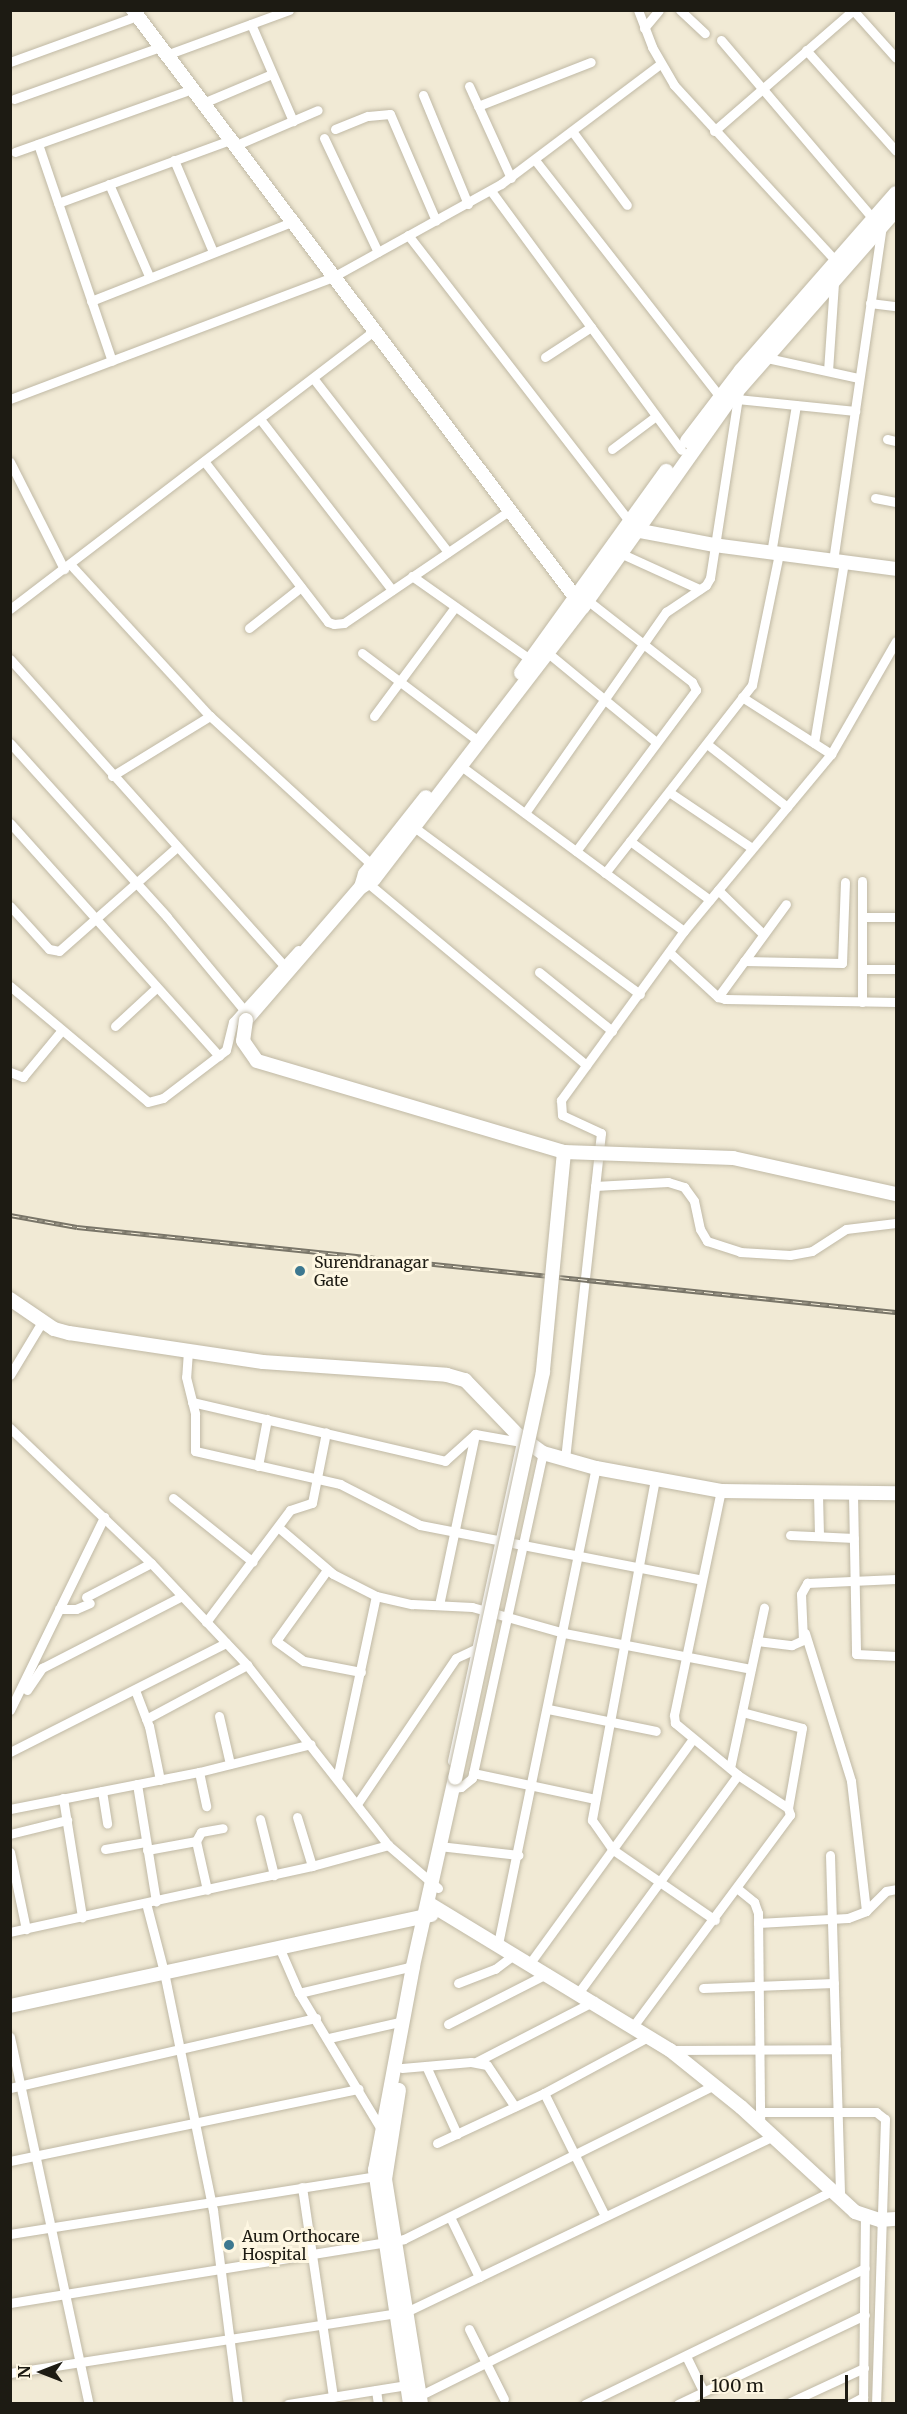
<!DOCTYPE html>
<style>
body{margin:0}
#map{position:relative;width:907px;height:2414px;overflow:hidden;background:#f1ead5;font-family:Merriweather,serif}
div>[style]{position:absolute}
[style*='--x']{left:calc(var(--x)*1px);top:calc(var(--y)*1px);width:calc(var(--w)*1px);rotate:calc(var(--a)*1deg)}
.roads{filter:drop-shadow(0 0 2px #c0b9a5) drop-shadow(0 0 2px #c0b9a5)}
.street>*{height:9px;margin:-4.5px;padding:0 4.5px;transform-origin:4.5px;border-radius:4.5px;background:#fff}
.secondary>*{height:14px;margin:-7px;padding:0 7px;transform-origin:7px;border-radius:7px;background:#fff}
.rail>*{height:5px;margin-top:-2.5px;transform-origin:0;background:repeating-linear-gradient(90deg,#fef7e2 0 9px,#797568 0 18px);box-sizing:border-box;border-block:2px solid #797568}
.bridges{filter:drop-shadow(0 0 2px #c0b9a5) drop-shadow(0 0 2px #c0b9a5)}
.secondary-bridge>*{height:14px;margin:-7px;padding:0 7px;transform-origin:7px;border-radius:7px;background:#fff}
.dots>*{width:16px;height:16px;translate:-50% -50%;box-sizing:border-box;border:3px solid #fef7e2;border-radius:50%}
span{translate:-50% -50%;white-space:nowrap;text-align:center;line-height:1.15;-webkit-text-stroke:6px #fef7e2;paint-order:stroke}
.poi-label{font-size:16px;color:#1d1b13}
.left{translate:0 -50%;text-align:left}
.frame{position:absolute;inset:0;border:12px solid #1d1b13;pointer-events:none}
.north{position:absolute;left:12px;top:2342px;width:60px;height:60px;-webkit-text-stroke:4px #fef7e2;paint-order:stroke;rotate:270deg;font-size:16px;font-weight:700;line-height:24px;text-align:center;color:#1d1b13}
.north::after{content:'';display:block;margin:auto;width:21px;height:27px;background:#1d1b13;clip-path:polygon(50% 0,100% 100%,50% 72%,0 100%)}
.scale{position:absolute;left:700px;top:2375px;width:148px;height:27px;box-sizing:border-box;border:3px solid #1d1b13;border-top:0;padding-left:8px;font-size:18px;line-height:21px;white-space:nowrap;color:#1d1b13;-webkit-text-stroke:4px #fef7e2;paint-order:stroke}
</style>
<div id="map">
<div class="roads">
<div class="street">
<i style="--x:638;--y:10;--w:40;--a:69"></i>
<i style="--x:652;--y:47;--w:44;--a:59.9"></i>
<i style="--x:674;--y:85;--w:241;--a:47.4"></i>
<i style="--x:680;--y:10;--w:34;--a:43"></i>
<i style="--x:853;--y:10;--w:64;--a:48.1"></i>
<i style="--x:251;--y:24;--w:106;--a:66.6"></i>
<i style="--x:644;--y:28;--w:23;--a:-50"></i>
<i style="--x:721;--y:40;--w:236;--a:49.6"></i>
<i style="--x:806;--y:50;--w:135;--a:48.3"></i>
<i style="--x:166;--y:55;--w:131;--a:-20.1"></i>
<i style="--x:10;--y:62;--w:135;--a:-19.9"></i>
<i style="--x:469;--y:86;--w:101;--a:65.5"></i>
<i style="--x:423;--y:95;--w:118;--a:67.6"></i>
<i style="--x:14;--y:99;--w:155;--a:-19.6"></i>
<i style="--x:203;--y:103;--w:75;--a:-22.8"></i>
<i style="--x:478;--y:106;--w:121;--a:-21.3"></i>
<i style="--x:335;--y:129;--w:35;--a:-22"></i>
<i style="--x:368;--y:116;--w:22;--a:-5"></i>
<i style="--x:390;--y:114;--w:116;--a:66.7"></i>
<i style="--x:572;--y:131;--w:92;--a:53.4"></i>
<i style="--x:714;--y:131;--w:184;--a:-41"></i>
<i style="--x:324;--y:138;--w:126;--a:64.7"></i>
<i style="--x:38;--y:144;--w:229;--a:71.2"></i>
<i style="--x:234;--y:146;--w:91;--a:-23.2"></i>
<i style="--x:15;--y:152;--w:188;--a:-19.6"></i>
<i style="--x:174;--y:160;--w:100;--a:67"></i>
<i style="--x:535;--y:160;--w:301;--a:52"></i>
<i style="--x:109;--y:184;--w:100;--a:66.5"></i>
<i style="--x:491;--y:191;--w:321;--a:53.7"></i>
<i style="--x:58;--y:203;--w:183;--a:-20.1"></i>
<i style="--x:408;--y:235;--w:366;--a:52.3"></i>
<i style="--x:91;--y:301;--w:216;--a:-21.5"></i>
<i style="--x:870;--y:303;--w:26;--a:7"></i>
<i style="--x:545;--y:357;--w:55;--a:-33.1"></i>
<i style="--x:767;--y:358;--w:94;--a:12.3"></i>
<i style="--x:828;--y:371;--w:88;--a:-86.1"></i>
<i style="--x:313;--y:378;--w:220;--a:52.2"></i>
<i style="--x:10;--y:399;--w:345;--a:-20.7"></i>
<i style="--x:333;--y:277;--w:192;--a:-29"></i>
<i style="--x:501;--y:184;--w:199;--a:-37"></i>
<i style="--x:737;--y:399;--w:119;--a:5.8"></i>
<i style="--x:260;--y:419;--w:216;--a:52.3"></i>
<i style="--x:887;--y:439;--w:9;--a:13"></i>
<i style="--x:612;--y:449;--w:55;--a:-36.9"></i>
<i style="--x:204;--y:461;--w:203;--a:52.4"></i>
<i style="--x:328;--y:622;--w:6;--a:18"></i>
<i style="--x:334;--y:624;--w:10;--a:-6"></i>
<i style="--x:344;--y:623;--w:199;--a:-34.2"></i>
<i style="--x:10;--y:462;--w:120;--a:63.2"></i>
<i style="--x:875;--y:498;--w:21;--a:11"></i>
<i style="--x:620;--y:553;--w:87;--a:24.5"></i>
<i style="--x:771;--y:553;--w:150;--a:-80.4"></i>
<i style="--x:833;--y:561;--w:334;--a:-81.7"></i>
<i style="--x:70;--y:564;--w:207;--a:47.4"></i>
<i style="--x:210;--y:716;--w:220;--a:42.6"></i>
<i style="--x:412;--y:576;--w:146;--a:35.2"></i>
<i style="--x:10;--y:609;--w:458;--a:-37.4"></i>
<i style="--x:249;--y:628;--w:66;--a:-38.3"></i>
<i style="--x:362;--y:653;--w:139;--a:37.1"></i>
<i style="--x:548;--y:653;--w:140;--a:39.5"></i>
<i style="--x:10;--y:659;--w:411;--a:48.2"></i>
<i style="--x:742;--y:697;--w:106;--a:32.6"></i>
<i style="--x:374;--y:716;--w:136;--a:-53.4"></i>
<i style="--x:10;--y:743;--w:234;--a:47.9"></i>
<i style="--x:167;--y:917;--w:121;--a:50.4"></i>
<i style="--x:814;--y:743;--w:183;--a:-80.6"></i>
<i style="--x:707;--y:744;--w:102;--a:38.2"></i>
<i style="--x:461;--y:766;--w:277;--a:36.5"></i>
<i style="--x:112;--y:776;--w:115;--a:-31.5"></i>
<i style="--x:669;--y:792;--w:100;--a:34"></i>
<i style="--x:525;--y:813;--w:246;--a:-55"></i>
<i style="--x:666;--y:612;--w:48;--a:-34"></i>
<i style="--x:706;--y:585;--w:8;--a:-60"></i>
<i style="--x:710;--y:578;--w:189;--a:-81.2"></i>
<i style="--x:10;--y:823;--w:313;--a:48.1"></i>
<i style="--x:414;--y:827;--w:281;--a:36.5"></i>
<i style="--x:630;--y:841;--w:99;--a:36.4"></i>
<i style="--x:576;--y:851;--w:201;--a:-53.3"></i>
<i style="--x:696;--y:690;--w:9;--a:-117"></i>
<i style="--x:692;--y:682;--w:133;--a:-142"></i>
<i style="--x:605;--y:873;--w:239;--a:-52"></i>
<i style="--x:752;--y:685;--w:134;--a:-78.4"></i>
<i style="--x:369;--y:884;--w:283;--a:39.8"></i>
<i style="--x:718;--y:890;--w:63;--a:44.4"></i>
<i style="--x:10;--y:906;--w:58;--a:47.8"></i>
<i style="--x:49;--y:949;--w:10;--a:11"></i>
<i style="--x:59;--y:951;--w:157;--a:-41.4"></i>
<i style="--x:862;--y:917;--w:34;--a:0"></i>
<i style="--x:669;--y:952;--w:67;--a:42.6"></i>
<i style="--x:718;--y:997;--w:7;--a:16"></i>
<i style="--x:725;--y:999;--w:171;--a:1"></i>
<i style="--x:744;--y:961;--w:98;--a:1.2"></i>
<i style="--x:842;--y:963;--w:81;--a:-87.9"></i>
<i style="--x:862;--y:969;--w:34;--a:0"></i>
<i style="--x:539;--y:972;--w:94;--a:38.9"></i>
<i style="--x:10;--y:986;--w:180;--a:40"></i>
<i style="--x:148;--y:1102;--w:16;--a:-15"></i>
<i style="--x:163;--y:1098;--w:79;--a:-37.3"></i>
<i style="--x:226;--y:1050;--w:29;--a:-76"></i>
<i style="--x:233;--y:1022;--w:97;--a:-47.9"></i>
<i style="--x:718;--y:997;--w:115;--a:-53.8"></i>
<i style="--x:862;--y:1002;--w:121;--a:-90"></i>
<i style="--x:115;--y:1026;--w:56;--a:-42.8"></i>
<i style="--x:10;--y:1072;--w:14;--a:21"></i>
<i style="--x:23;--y:1077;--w:60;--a:-50.4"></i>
<i style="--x:595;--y:1186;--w:73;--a:-3.1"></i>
<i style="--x:668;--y:1182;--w:17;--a:17"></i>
<i style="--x:684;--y:1187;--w:17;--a:54"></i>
<i style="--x:694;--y:1201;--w:29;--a:78"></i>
<i style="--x:700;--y:1229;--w:14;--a:60"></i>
<i style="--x:707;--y:1241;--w:35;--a:18"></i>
<i style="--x:740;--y:1252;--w:50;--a:3.4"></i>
<i style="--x:790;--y:1255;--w:22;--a:-10"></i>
<i style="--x:812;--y:1251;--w:40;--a:-32.9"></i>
<i style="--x:846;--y:1229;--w:50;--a:-6.8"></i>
<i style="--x:188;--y:1351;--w:26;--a:94"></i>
<i style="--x:186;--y:1377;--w:38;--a:76"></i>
<i style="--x:195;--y:1414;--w:37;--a:90"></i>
<i style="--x:195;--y:1451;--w:149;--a:12.8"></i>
<i style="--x:340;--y:1484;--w:90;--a:27.1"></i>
<i style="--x:420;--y:1525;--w:287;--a:11"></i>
<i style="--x:10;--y:1375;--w:62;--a:-58.9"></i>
<i style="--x:192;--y:1402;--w:260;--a:13.1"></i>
<i style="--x:445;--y:1461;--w:40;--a:-42"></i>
<i style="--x:475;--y:1434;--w:47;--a:9.9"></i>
<i style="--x:10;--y:1428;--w:195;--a:43.8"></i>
<i style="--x:151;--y:1563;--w:140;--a:46.7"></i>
<i style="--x:247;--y:1665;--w:229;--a:51.9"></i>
<i style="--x:388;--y:1845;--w:66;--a:40.7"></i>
<i style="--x:565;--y:1459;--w:328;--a:-83.7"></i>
<i style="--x:601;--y:1133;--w:43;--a:-155.2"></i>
<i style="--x:562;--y:1115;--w:15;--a:-94"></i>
<i style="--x:561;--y:1100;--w:209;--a:-54"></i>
<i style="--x:684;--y:931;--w:230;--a:-50.3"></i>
<i style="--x:831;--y:754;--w:130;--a:-60.1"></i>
<i style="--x:258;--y:1466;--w:48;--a:-79.2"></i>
<i style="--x:655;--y:1479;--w:347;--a:100.5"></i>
<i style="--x:592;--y:1820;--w:35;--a:55"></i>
<i style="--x:612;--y:1849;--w:125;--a:34.6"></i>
<i style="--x:818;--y:1494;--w:41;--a:88.6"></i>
<i style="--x:853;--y:1494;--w:160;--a:88.9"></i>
<i style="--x:856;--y:1654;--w:40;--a:2.9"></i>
<i style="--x:173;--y:1498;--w:102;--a:38.7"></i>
<i style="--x:278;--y:1527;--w:72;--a:40.5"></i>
<i style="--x:333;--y:1574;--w:48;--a:27.1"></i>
<i style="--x:376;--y:1596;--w:37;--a:13"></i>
<i style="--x:412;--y:1604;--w:60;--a:2.9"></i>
<i style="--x:472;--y:1607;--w:96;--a:15.8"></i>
<i style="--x:564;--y:1633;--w:190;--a:10.9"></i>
<i style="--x:790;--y:1535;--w:64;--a:2.7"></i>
<i style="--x:327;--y:1570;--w:87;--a:125.7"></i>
<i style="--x:276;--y:1641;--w:34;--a:36"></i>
<i style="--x:304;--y:1661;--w:58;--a:10.9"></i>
<i style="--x:86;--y:1597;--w:73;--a:-27.6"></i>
<i style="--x:439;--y:1605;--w:175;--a:-78.1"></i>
<i style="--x:59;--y:1609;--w:17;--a:0"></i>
<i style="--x:76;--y:1609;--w:15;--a:-23"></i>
<i style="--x:206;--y:1622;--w:140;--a:-53.1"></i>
<i style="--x:290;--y:1510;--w:23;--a:-18"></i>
<i style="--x:312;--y:1503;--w:72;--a:-78.8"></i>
<i style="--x:805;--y:1633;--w:155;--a:72.7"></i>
<i style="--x:851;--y:1781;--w:131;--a:83.4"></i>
<i style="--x:757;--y:1641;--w:35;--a:7"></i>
<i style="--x:792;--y:1645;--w:12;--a:-24"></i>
<i style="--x:803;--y:1640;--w:46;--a:-92.5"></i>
<i style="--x:801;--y:1594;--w:13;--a:-61"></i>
<i style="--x:807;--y:1583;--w:89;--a:-2.6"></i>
<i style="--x:27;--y:1690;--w:27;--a:-56"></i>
<i style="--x:42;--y:1668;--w:157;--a:-27.2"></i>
<i style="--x:135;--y:1690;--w:39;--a:69"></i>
<i style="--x:149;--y:1726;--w:55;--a:78.5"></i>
<i style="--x:548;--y:1709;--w:110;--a:11.5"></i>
<i style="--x:10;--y:1710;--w:215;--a:-64"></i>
<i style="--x:742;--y:1712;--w:62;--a:14.9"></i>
<i style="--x:802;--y:1728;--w:81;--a:99.9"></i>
<i style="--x:219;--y:1716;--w:49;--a:77.1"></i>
<i style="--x:146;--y:1719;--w:115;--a:-28.1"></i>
<i style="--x:10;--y:1752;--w:242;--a:-26.8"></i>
<i style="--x:452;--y:1761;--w:330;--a:-77.8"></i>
<i style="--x:730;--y:1768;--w:164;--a:-78"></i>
<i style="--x:199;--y:1772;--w:35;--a:78"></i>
<i style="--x:473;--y:1773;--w:125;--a:12"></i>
<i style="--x:337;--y:1779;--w:187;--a:-78"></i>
<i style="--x:452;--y:1783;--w:5;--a:79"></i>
<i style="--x:453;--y:1788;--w:8;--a:-7"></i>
<i style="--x:461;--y:1787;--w:14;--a:-39"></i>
<i style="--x:472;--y:1778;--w:333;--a:-77.7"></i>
<i style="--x:137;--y:1784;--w:119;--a:80.8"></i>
<i style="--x:102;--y:1791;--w:33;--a:81"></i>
<i style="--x:63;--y:1798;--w:121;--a:80.9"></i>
<i style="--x:357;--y:1804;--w:176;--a:-55.9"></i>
<i style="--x:456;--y:1658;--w:21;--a:-25"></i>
<i style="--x:10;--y:1809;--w:193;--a:-11.1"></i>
<i style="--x:199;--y:1772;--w:115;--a:-14"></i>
<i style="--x:297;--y:1817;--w:51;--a:73"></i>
<i style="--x:260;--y:1819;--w:58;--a:76"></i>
<i style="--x:10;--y:1834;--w:59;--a:-13.8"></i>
<i style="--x:196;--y:1841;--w:10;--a:-61"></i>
<i style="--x:201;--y:1832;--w:22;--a:-10"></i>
<i style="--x:439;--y:1846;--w:80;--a:6.5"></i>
<i style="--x:105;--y:1849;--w:41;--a:-9.9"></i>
<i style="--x:147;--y:1850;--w:50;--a:-10.4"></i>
<i style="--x:196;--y:1841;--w:50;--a:77.3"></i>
<i style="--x:10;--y:1852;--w:79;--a:78.3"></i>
<i style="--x:830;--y:1855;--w:343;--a:88.3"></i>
<i style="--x:738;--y:1889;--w:21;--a:39"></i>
<i style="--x:754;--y:1902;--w:12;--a:70"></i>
<i style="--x:758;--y:1913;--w:205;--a:89.4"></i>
<i style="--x:146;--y:1903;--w:71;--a:75.4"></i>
<i style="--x:164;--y:1972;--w:243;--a:78.4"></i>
<i style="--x:213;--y:2210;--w:196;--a:82.7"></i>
<i style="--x:758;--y:1923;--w:90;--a:-3.2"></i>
<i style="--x:848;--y:1918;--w:19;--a:-21"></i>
<i style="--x:866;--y:1911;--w:28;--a:-45"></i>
<i style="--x:886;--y:1891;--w:10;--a:-11"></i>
<i style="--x:10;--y:1932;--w:309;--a:-12.3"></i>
<i style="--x:312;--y:1866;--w:79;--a:-15.4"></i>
<i style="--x:498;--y:1944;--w:486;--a:-78.4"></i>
<i style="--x:279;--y:1947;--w:50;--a:66.5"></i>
<i style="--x:299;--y:1993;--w:159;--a:58.9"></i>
<i style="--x:530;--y:1963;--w:276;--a:-54"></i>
<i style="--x:458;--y:1983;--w:40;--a:-21"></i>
<i style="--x:495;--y:1969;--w:25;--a:-37"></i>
<i style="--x:703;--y:1988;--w:131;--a:-2.2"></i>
<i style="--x:579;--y:1992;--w:269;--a:-53.8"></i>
<i style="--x:299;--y:1993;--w:117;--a:-13.3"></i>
<i style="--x:448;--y:2024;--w:112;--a:-27"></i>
<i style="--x:634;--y:2025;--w:262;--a:-53.4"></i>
<i style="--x:790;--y:1815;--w:7;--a:-106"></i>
<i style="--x:788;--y:1808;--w:60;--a:-146.6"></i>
<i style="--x:738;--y:1775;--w:82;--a:-140.5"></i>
<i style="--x:675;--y:1723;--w:8;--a:-97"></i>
<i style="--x:674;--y:1715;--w:229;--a:-78.2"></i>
<i style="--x:10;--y:2037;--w:375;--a:77.9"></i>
<i style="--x:329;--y:2038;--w:77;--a:-12.8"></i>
<i style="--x:670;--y:2050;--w:166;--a:-0.3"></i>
<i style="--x:476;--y:2062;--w:133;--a:-27.3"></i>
<i style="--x:426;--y:2066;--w:75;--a:65.5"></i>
<i style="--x:402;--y:2068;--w:69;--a:-5"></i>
<i style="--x:471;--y:2062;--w:16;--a:11"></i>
<i style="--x:487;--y:2065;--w:50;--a:56.3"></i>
<i style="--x:10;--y:2088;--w:314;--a:-12.9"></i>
<i style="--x:544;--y:2093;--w:137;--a:63.6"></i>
<i style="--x:760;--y:2112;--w:116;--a:0"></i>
<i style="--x:876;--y:2112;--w:11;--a:38"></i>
<i style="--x:885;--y:2119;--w:285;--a:91.8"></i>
<i style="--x:437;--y:2143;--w:118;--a:-25"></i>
<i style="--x:544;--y:2093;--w:120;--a:-28.3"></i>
<i style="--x:10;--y:2161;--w:356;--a:-11.7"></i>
<i style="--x:302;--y:2187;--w:212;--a:81.6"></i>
<i style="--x:450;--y:2217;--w:67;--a:64.2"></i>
<i style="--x:10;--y:2234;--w:370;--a:-9"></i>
<i style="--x:10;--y:2303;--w:399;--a:-9.2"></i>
<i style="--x:404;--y:2239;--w:346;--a:-26.4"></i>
<i style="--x:469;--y:2329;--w:78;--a:63.4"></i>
<i style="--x:686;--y:2356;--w:39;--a:64"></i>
<i style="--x:10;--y:2373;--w:401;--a:-8.8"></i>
<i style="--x:406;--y:2312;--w:407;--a:-25.6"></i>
<i style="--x:376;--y:2390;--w:14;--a:82"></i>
<i style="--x:415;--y:2398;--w:466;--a:-26.4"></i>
<i style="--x:288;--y:2404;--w:127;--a:-9.1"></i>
<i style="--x:585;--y:2404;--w:311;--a:-25.9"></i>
<i style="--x:678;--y:2404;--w:207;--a:-25.5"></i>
<i style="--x:786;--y:2404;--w:86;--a:-24.8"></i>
<i style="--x:850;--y:2404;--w:15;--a:-28"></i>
<i style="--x:863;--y:2404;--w:187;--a:-89.4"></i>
</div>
<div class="secondary">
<i style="--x:133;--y:10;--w:745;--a:53.02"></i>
<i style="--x:687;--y:441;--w:89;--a:-52.7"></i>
<i style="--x:741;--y:370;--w:235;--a:-48.8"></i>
<i style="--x:635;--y:530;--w:80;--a:10.8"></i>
<i style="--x:714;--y:545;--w:184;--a:7.5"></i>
<i style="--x:521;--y:673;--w:249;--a:-54.3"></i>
<i style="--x:361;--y:887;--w:14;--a:-73"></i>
<i style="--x:365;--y:874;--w:98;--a:-51.6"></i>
<i style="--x:246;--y:1020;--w:176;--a:-49.2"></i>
<i style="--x:361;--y:887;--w:15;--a:-32"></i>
<i style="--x:374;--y:879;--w:343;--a:-52.5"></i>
<i style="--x:583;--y:607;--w:256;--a:-54.7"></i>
<i style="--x:731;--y:398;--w:250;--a:-48.7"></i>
<i style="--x:10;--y:1299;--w:53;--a:34.3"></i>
<i style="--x:54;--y:1329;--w:16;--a:15"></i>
<i style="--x:69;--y:1333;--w:196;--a:8.5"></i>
<i style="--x:263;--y:1362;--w:184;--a:4"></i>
<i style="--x:447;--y:1375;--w:19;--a:16"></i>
<i style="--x:465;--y:1380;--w:76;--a:46.1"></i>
<i style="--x:518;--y:1435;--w:31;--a:36"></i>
<i style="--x:543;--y:1453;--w:55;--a:15.8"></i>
<i style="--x:596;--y:1468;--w:127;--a:10.4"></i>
<i style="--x:721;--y:1491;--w:175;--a:0.7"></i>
<i style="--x:428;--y:1903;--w:283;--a:31.3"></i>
<i style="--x:670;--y:2050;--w:91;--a:38.8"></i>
<i style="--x:741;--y:2107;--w:155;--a:42.6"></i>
<i style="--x:855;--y:2212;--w:26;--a:18"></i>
<i style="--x:880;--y:2220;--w:16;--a:-4"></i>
<i style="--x:10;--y:2006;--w:431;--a:-12.2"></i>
<i style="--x:399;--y:2090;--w:90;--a:98.9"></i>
<i style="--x:385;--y:2179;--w:228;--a:80.9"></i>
<i style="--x:410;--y:2404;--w:237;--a:-98.5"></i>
<i style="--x:375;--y:2170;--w:208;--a:-79.4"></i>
<i style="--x:413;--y:1966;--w:193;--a:-77.4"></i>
</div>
</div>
<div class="rail">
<i style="--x:10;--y:1215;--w:68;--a:10.2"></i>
<i style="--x:77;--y:1227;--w:823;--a:5.93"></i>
</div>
<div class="bridges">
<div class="secondary-bridge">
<i style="--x:246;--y:1020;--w:21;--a:98"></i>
<i style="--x:243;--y:1041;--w:24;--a:55"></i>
<i style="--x:257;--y:1061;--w:320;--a:16.5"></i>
<i style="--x:564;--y:1152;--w:221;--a:95.5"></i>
<i style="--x:543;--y:1372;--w:415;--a:102.2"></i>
<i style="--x:564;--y:1152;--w:169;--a:2"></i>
<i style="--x:733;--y:1158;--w:167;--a:12.5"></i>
</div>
</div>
<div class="dots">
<i style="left:300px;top:1271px;background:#3d7890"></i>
<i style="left:229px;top:2245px;background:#3d7890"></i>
</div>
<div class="poi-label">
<span class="left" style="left:314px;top:1271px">Surendranagar<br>Gate</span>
<span class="left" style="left:242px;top:2245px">Aum Orthocare<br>Hospital</span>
</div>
<div class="frame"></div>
<div class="north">N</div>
<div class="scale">100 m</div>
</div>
